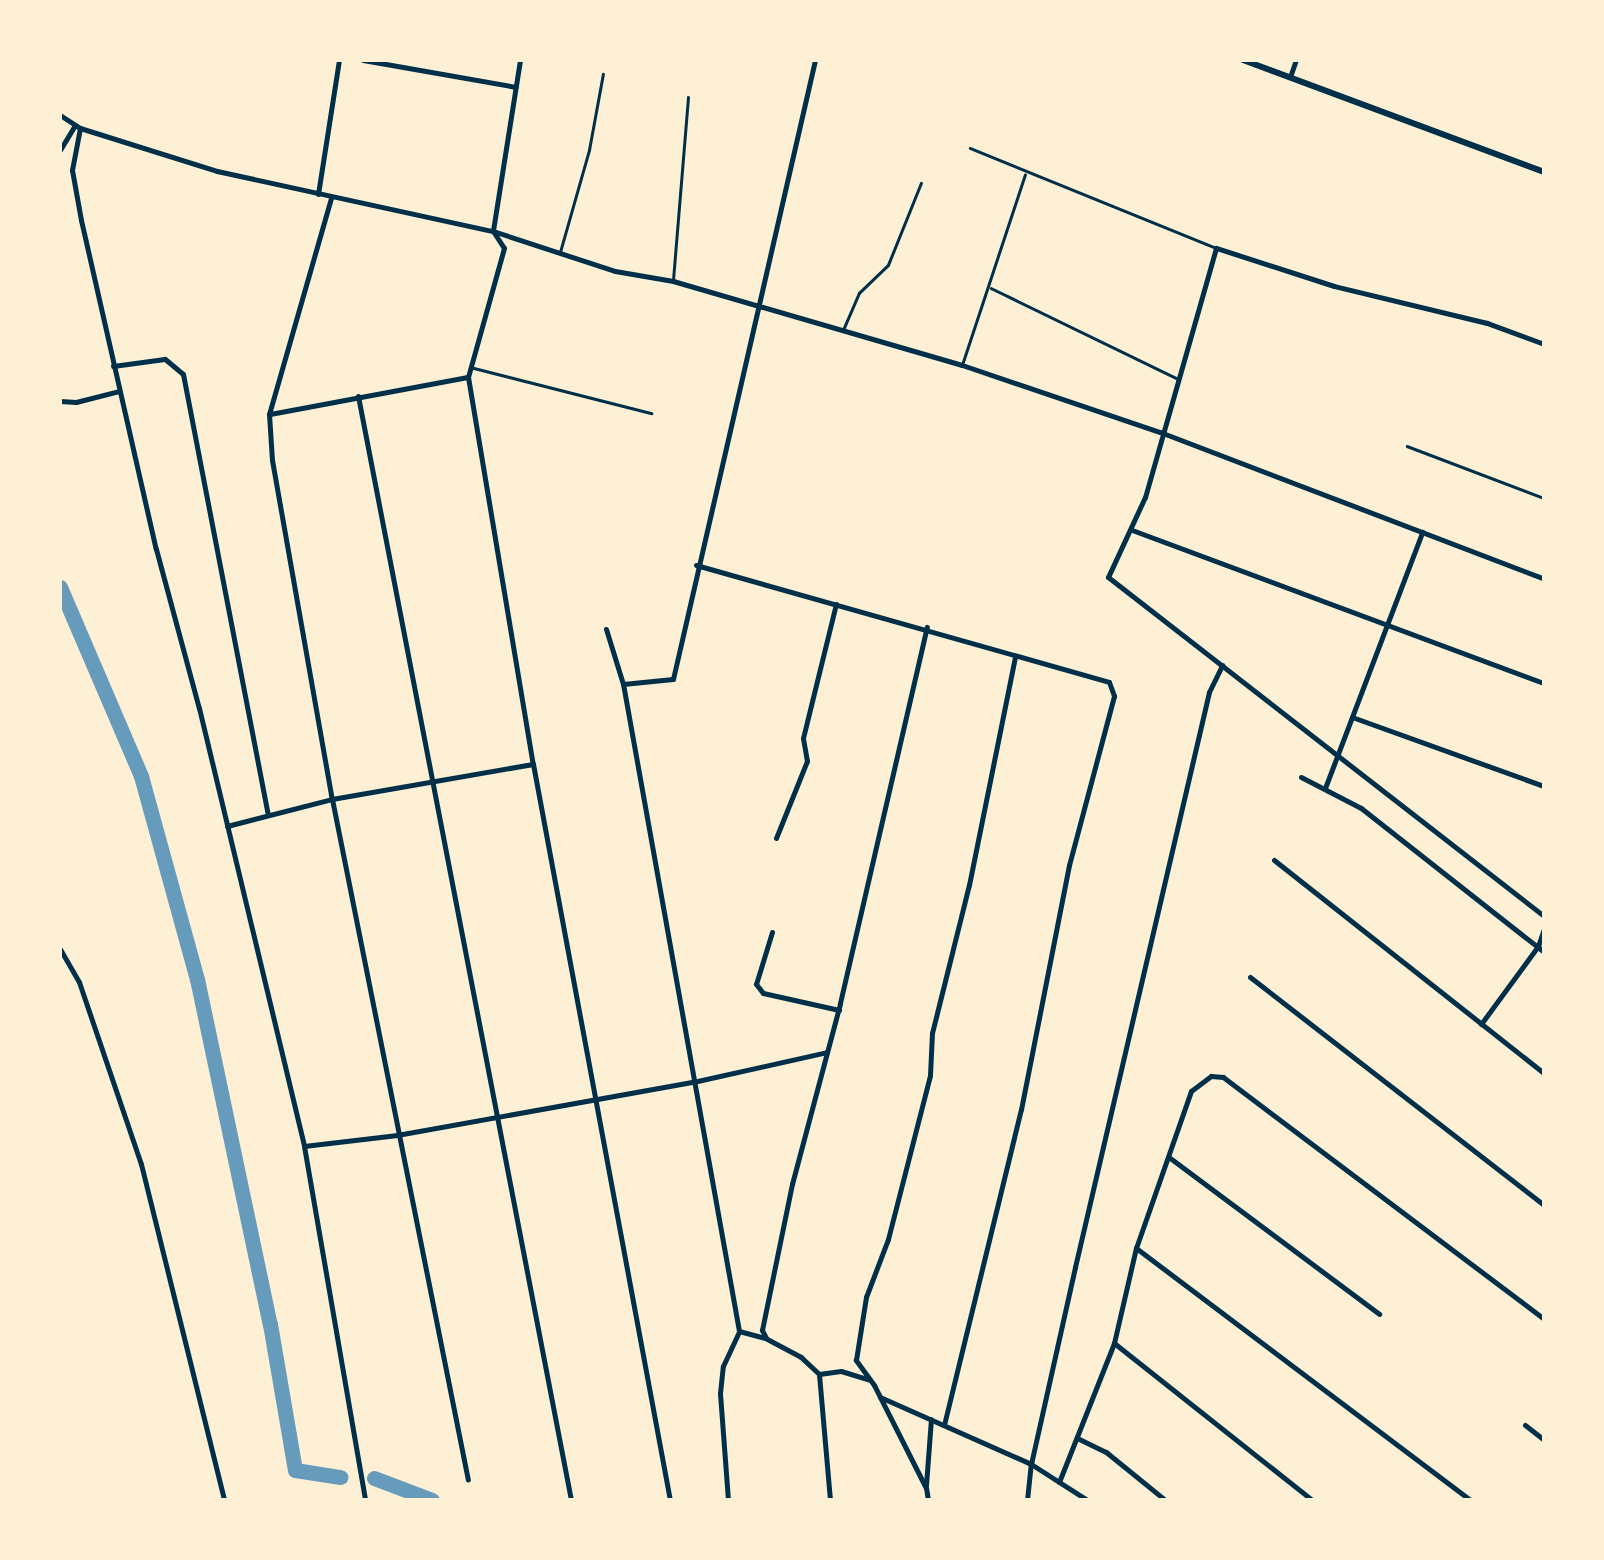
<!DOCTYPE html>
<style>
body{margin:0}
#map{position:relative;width:1604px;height:1560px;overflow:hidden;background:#fdf0d5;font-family:"Work Sans",sans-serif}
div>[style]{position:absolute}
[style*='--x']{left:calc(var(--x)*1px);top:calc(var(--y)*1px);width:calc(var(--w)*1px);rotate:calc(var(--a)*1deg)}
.river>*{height:15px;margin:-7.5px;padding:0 7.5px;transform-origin:7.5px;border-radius:7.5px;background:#669bbc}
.service>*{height:2.5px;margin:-1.25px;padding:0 1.25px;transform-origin:1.25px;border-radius:1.25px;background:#003049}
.minor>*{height:5px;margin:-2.5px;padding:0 2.5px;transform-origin:2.5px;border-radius:2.5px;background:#003049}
.tertiary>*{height:6px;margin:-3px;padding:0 3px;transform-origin:3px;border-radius:3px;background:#003049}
span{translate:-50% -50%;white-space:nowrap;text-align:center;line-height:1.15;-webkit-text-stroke:10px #fdf0d5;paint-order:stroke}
.frame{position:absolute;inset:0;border:62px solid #fdf0d5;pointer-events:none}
</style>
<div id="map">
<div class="river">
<i style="--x:60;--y:587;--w:206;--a:66.8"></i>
<i style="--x:141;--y:776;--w:211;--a:74.6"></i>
<i style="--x:197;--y:979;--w:353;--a:78.1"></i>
<i style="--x:270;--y:1324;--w:148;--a:80.3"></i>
<i style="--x:295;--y:1470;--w:46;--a:8.8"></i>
<i style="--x:374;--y:1478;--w:62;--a:20.8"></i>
</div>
<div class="service">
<i style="--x:970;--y:148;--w:263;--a:22.1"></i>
<i style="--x:560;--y:252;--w:106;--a:-74.1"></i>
<i style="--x:589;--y:150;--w:77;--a:-79.6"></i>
<i style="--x:673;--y:280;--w:183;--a:-85.3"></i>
<i style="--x:991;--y:288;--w:208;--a:25.9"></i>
<i style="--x:843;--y:330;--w:40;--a:-66.6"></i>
<i style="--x:859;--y:293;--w:40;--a:-44"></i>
<i style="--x:888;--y:265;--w:88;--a:-68.1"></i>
<i style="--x:963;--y:362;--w:197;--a:-71.7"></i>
<i style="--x:474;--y:368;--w:183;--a:14.3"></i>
<i style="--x:1407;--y:446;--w:147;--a:20.8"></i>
</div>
<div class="minor">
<i style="--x:363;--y:60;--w:155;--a:10"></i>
<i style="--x:520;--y:60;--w:173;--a:99"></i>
<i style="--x:493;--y:231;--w:20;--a:57"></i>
<i style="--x:504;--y:248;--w:134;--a:105.6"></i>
<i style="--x:468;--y:377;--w:392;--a:80.5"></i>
<i style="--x:533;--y:764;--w:749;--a:79.46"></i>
<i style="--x:1290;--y:77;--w:18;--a:-71"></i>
<i style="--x:60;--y:115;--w:24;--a:33"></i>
<i style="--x:80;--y:128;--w:144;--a:17.4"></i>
<i style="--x:217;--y:171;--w:282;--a:12.3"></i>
<i style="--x:493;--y:231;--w:128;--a:18.2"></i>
<i style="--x:615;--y:271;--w:59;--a:9.8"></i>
<i style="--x:673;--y:281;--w:301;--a:16.2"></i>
<i style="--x:962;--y:365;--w:209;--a:18.7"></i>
<i style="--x:1160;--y:432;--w:411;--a:20.9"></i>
<i style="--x:80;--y:128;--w:43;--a:100.8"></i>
<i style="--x:72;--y:170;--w:51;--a:79.8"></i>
<i style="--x:81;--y:220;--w:337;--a:77.2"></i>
<i style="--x:156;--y:549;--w:165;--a:74.9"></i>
<i style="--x:199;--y:708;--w:450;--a:76.5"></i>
<i style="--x:304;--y:1146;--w:359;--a:80.2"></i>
<i style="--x:60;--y:150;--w:27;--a:-59"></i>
<i style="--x:318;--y:194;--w:136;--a:-81.1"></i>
<i style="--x:331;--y:198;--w:225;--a:106"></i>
<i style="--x:269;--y:414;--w:46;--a:86.3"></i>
<i style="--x:272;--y:460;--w:344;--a:80"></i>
<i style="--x:332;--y:799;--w:694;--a:78.71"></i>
<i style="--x:1544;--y:344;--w:61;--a:-159.8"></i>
<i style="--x:1487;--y:323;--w:157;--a:-166.4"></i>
<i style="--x:1334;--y:286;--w:124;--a:-162.1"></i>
<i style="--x:1216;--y:248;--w:259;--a:105.9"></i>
<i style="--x:1145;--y:497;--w:88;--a:114.8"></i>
<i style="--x:1108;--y:577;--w:552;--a:37.87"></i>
<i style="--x:113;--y:366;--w:52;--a:-7.7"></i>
<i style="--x:165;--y:359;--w:23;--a:40"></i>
<i style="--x:183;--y:374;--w:446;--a:79.1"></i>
<i style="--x:358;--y:396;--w:1124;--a:79.08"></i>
<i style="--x:60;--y:401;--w:16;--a:4"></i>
<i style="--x:76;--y:402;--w:44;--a:-14.3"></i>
<i style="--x:270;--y:414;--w:201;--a:-10.6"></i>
<i style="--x:1132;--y:530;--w:439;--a:20.4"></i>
<i style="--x:696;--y:565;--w:429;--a:15.8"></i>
<i style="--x:1109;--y:682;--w:15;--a:70"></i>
<i style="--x:1114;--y:696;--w:175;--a:104.9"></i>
<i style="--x:1069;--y:865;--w:249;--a:101.1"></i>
<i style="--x:1021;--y:1109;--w:324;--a:103.7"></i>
<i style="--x:606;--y:629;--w:58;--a:72.8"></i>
<i style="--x:1352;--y:717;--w:204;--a:19.8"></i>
<i style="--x:1301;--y:777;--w:68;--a:27.3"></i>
<i style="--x:1361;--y:808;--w:233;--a:38.2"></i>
<i style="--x:1325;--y:788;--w:274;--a:-69.2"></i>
<i style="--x:227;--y:826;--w:108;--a:-14.4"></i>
<i style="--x:332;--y:799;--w:204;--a:-9.9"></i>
<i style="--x:776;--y:838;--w:83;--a:-68.1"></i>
<i style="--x:807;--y:761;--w:23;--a:-100"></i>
<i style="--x:803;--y:738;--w:138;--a:-76.2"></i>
<i style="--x:1274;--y:860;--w:344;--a:38.3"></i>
<i style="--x:772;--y:932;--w:54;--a:107.1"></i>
<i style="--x:756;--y:984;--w:11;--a:52"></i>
<i style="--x:763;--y:993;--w:78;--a:12.6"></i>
<i style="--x:60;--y:949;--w:38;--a:60"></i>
<i style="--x:79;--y:982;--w:192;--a:71.2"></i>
<i style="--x:141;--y:1164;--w:346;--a:76.1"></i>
<i style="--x:1250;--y:977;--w:372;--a:37.8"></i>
<i style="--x:1481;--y:1024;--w:97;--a:-53.8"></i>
<i style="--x:1538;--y:946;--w:18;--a:-71"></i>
<i style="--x:304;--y:1146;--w:94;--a:-6.7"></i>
<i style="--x:397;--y:1135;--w:301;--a:-10.2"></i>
<i style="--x:693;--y:1082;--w:137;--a:-12.6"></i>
<i style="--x:1170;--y:1158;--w:261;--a:36.7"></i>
<i style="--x:1136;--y:1248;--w:419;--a:37"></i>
<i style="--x:739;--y:1331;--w:27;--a:15"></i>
<i style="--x:1114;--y:1343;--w:253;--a:38.4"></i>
<i style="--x:819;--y:1374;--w:22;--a:-8"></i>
<i style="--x:841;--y:1371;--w:30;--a:17"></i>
<i style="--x:880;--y:1397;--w:165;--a:23.9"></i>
<i style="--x:1031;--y:1464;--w:67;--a:32.7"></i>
<i style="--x:1525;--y:1425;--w:24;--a:38"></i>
<i style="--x:1077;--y:1438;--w:32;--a:26"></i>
<i style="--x:1106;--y:1452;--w:76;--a:39.1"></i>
<i style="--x:1059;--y:1482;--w:149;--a:-68.4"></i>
<i style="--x:1114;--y:1343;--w:98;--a:-77"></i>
<i style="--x:1136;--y:1248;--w:166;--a:-70.7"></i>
<i style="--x:1191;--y:1091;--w:25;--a:-37"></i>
<i style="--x:1211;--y:1076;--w:12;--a:5"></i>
<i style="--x:1223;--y:1077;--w:402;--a:37"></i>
<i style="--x:926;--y:1485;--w:66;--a:-85.7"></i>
<i style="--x:728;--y:1500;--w:107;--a:-94.3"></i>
<i style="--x:720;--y:1393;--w:27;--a:-84"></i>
<i style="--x:723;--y:1366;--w:38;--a:-65"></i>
<i style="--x:739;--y:1331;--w:657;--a:-100.16"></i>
<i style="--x:623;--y:684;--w:50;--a:-5.7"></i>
<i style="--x:673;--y:679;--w:635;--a:-77.08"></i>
<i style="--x:830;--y:1500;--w:126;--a:-95"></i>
<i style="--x:819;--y:1374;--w:25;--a:-137"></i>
<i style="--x:801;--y:1357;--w:40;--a:-152"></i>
<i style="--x:766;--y:1338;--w:9;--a:-117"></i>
<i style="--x:762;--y:1330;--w:149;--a:-78.4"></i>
<i style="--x:792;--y:1184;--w:187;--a:-75.1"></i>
<i style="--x:840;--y:1003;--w:386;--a:-77"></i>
<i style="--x:928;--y:1500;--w:12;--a:-99"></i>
<i style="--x:926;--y:1488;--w:115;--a:-116.8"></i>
<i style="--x:874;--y:1385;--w:31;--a:-126"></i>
<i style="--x:856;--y:1360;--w:64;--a:-81"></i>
<i style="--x:866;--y:1297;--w:62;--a:-69.2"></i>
<i style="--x:888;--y:1239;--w:169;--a:-75.6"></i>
<i style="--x:930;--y:1075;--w:42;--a:-87.3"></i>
<i style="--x:932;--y:1033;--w:153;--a:-76"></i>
<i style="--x:969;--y:885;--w:234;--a:-78.6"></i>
<i style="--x:1027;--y:1500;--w:36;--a:-84"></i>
<i style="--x:1031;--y:1464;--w:202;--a:-77.4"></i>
<i style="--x:1075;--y:1267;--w:590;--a:-76.88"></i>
<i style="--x:1209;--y:692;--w:30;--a:-64"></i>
</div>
<div class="tertiary">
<i style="--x:1243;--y:60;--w:321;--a:20.4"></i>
</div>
<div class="frame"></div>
</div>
